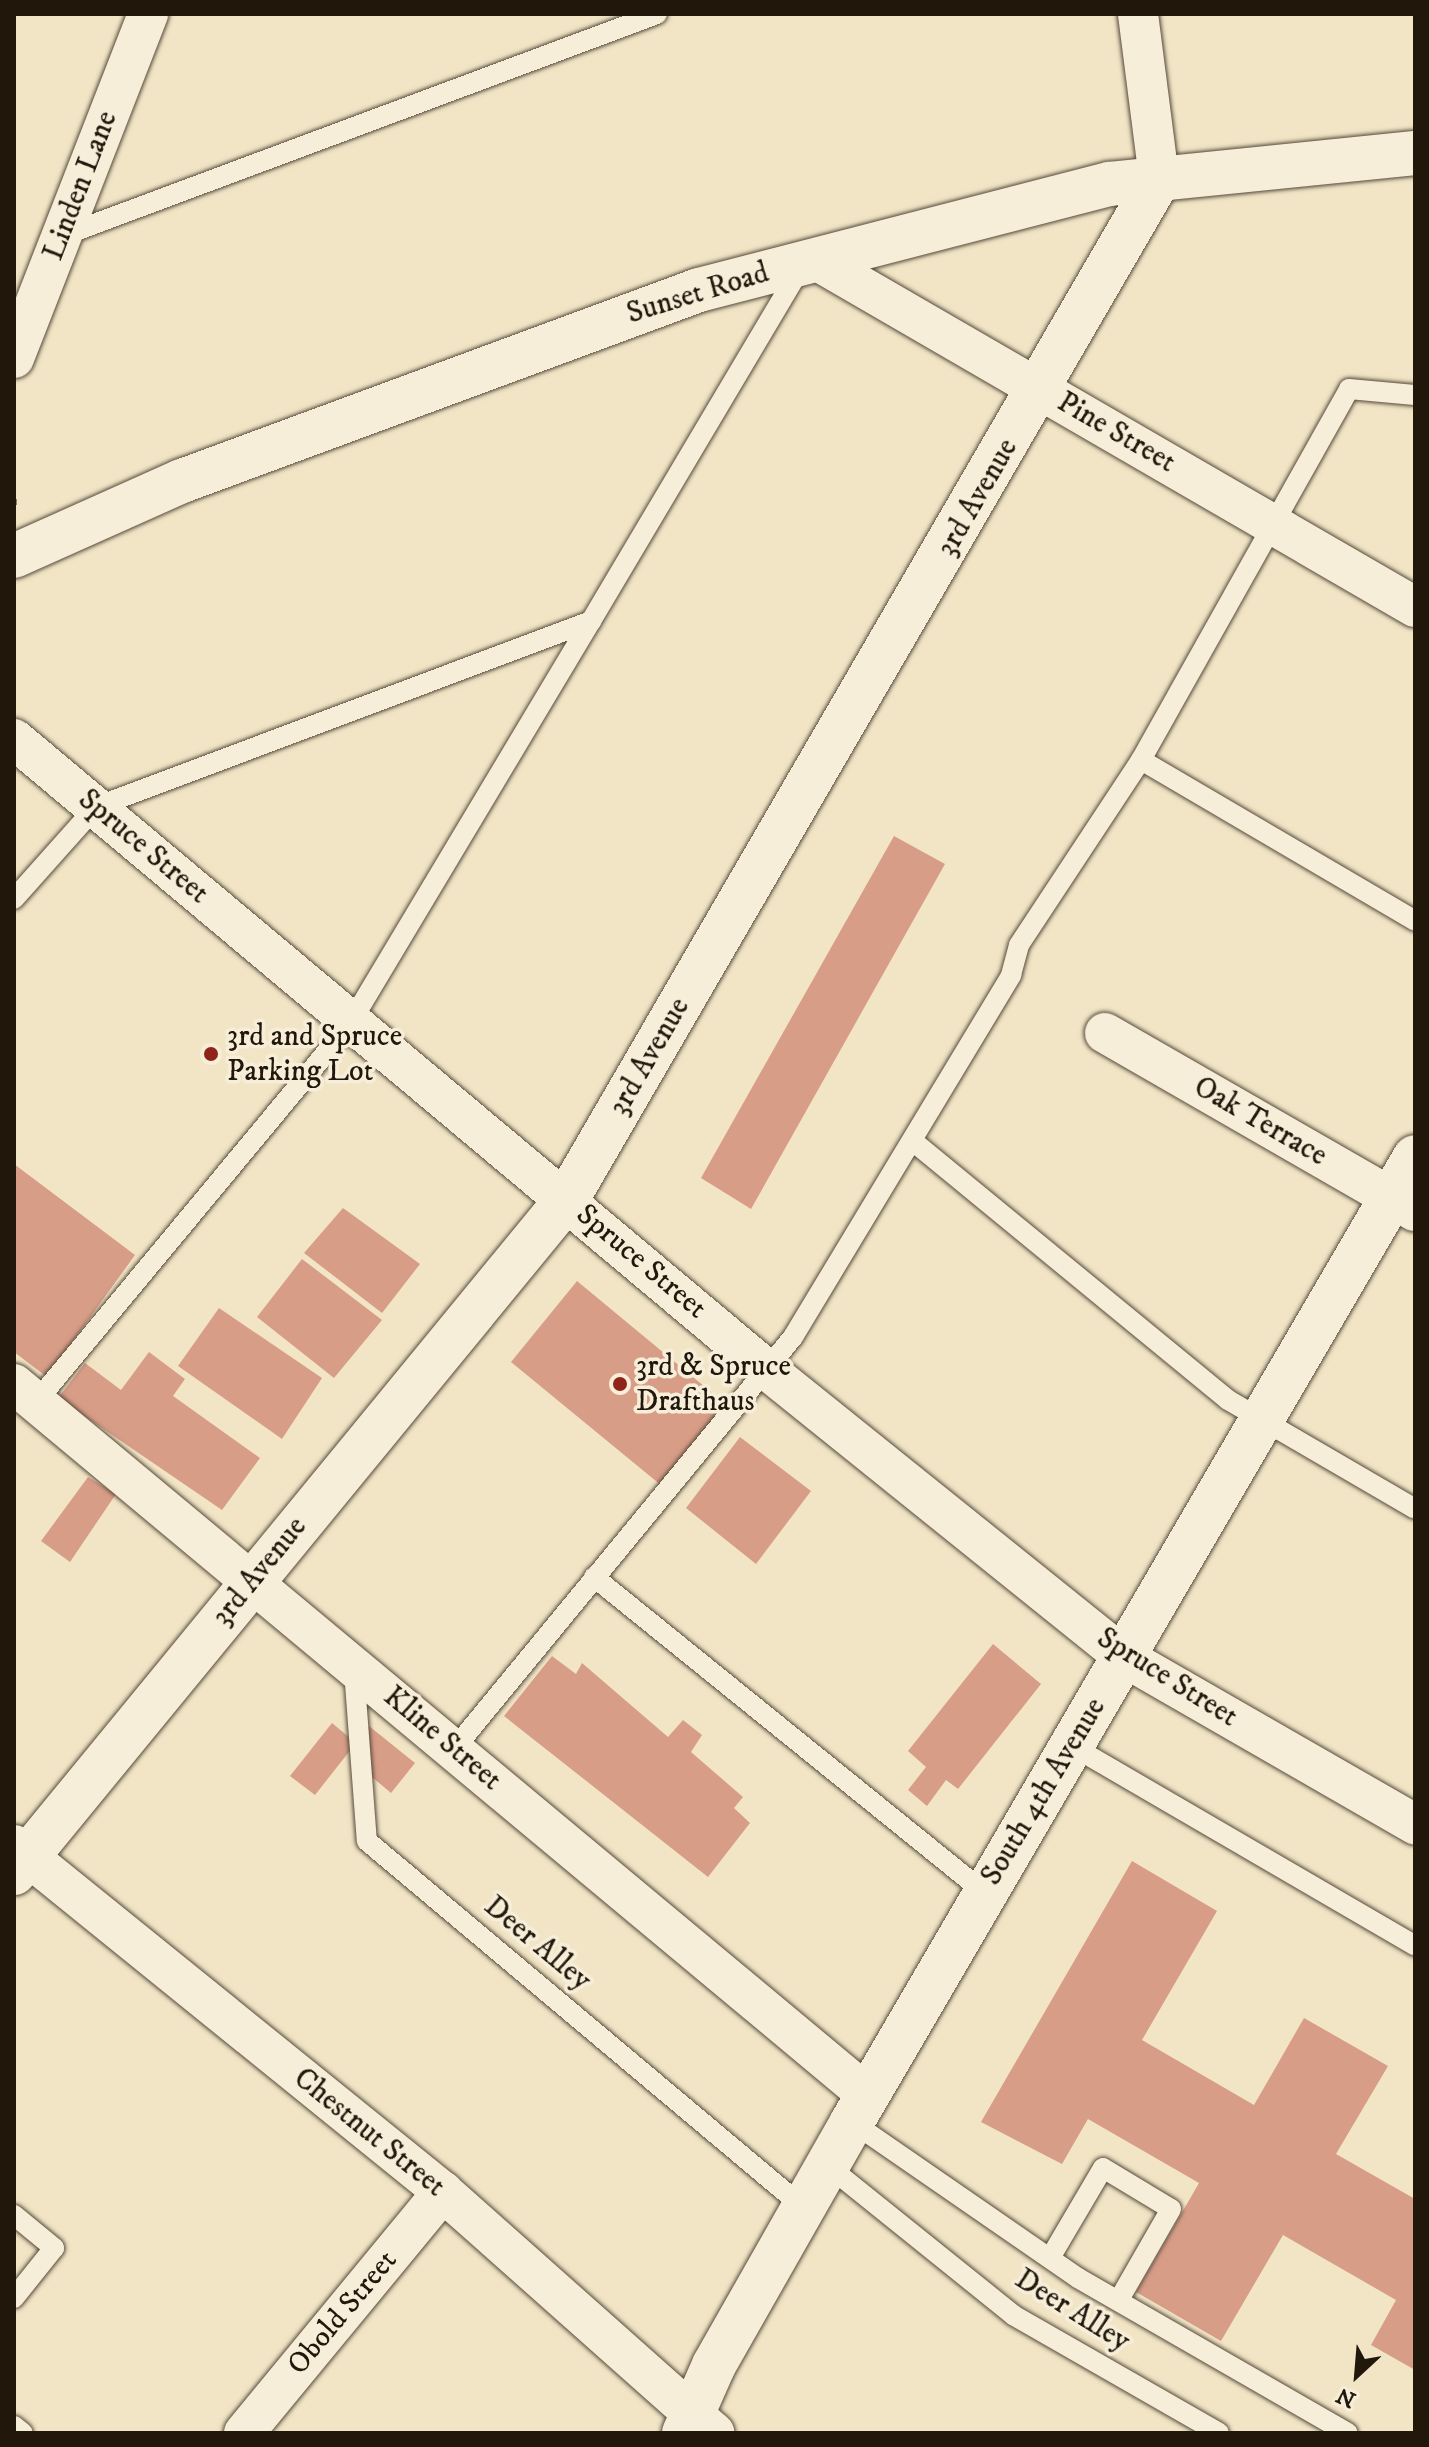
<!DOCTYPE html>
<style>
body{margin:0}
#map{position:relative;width:1429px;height:2447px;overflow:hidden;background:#f2e5c6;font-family:"IM FELL DW Pica",serif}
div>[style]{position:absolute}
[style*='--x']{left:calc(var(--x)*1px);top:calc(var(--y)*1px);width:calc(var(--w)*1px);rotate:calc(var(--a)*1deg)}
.building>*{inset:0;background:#d89d87}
.path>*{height:5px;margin-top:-2.5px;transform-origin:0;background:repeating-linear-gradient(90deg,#21170b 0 6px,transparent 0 10px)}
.roads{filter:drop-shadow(0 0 2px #554a3a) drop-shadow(0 0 2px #554a3a)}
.service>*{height:20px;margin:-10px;padding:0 10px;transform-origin:10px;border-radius:10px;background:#f7eeda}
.minor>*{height:40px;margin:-20px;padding:0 20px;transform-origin:20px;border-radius:20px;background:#f7eeda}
.tertiary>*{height:44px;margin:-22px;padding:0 22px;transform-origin:22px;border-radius:22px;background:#f7eeda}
.dots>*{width:22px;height:22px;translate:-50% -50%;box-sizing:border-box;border:4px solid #f7eeda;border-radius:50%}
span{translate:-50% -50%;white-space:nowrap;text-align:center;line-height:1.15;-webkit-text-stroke:7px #f7eeda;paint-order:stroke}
.street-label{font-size:30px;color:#21170b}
.poi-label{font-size:30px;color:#21170b}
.left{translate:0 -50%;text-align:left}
.frame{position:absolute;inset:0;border:16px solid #21170b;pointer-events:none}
.north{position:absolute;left:1317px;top:2335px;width:80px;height:80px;-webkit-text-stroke:6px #f7eeda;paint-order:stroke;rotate:206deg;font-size:22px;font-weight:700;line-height:32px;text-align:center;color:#21170b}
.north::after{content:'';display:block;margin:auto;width:28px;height:36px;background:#21170b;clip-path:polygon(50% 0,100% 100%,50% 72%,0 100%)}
</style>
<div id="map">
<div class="building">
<i style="clip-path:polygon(894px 836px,945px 864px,751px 1209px,701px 1178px)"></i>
<i style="clip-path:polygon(14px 1164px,135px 1255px,47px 1377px,14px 1352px)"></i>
<i style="clip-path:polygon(343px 1208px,420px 1264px,382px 1313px,304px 1253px)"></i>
<i style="clip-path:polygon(302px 1259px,382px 1320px,334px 1378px,257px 1317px)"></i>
<i style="clip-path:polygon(577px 1281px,728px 1406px,662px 1486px,511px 1362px)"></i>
<i style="clip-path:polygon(219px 1308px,322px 1378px,282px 1439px,178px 1366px)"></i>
<i style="clip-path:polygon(149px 1352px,185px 1379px,173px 1396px,260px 1458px,222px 1510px,58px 1398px,85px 1363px,121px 1390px)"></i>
<i style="clip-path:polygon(740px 1437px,811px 1491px,756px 1564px,686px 1508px)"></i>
<i style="clip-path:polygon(88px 1477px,116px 1494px,70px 1562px,41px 1541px)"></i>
<i style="clip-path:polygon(993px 1644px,1041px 1684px,958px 1789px,946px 1780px,927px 1806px,908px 1790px,926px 1767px,908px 1751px)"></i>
<i style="clip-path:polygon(552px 1656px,576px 1674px,582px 1663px,668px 1737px,683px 1720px,702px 1735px,691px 1752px,743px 1797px,734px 1808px,750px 1823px,708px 1877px,504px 1716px)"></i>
<i style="clip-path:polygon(332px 1723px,356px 1743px,315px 1795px,290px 1776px)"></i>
<i style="clip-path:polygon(369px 1726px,415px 1763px,391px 1793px,366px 1772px,362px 1733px)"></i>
<i style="clip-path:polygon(1132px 1861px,1217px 1911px,1142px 2040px,1254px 2105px,1304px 2018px,1388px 2066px,1336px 2154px,1415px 2199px,1415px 2370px,1371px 2345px,1396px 2300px,1283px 2235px,1221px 2341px,1136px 2292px,1199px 2183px,1088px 2119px,1062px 2164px,981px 2122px)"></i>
</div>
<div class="path">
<i style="--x:14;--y:498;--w:8;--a:90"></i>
</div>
<div class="roads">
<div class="service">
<i style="--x:62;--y:236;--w:635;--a:-20.46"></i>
<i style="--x:1141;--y:760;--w:318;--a:30.4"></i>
<i style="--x:14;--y:899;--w:123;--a:-48.3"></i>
<i style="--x:96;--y:807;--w:529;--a:-20.59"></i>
<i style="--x:591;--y:621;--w:412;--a:-59.3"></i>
<i style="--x:914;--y:1142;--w:406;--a:39.4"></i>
<i style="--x:1228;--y:1400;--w:216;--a:30.2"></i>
<i style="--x:36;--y:1402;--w:494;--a:-50.3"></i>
<i style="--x:351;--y:1022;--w:467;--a:-59.1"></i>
<i style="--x:594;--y:1577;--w:503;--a:38.94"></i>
<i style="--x:354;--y:1670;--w:171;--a:85.7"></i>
<i style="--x:367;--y:1841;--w:569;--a:40.01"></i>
<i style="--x:1072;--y:1746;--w:397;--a:30.2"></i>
<i style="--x:454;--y:1749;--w:534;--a:-50.55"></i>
<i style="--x:793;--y:1337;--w:423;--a:-58.9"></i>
<i style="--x:1011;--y:975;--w:31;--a:-75"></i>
<i style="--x:1019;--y:945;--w:222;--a:-56.6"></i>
<i style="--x:1141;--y:760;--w:425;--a:-60.7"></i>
<i style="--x:1349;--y:389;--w:66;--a:5.2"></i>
<i style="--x:852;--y:2122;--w:275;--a:34.6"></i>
<i style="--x:1078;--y:2278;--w:311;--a:29.9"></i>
<i style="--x:828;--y:2166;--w:238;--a:38.8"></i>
<i style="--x:1013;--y:2315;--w:237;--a:29.8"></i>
<i style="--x:14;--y:2215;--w:52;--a:39.5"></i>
<i style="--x:54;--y:2248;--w:64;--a:128.7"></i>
<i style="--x:1050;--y:2258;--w:104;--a:-59.5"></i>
<i style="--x:1103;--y:2168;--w:79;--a:31.1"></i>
<i style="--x:1171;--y:2209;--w:106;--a:119.9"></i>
<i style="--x:14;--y:2426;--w:11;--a:38"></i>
</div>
<div class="minor">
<i style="--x:1138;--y:14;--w:166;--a:82.7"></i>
<i style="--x:816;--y:260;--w:692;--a:30.08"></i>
<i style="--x:14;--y:358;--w:369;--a:-68.7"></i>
<i style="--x:14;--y:739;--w:981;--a:39.96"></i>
<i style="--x:766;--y:1369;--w:459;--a:38.8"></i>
<i style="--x:1124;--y:1657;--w:336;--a:29.9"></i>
<i style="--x:1105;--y:1033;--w:357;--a:29.9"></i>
<i style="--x:14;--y:1384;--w:1113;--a:39.79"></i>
<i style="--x:14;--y:1845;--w:552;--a:38.97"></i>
<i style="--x:443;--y:2192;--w:363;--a:41.6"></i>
<i style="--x:244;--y:2433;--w:313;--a:-50.5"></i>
</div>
<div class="tertiary">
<i style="--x:14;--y:556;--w:184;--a:-24.1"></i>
<i style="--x:182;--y:481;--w:551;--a:-20.28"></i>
<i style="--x:699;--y:290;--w:424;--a:-14.5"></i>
<i style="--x:1110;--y:184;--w:307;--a:-5.8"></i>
<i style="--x:14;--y:1873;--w:872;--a:-50.63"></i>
<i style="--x:567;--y:1199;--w:1179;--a:-59.87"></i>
<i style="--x:684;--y:2433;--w:74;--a:-66.2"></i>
<i style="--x:714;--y:2365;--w:279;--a:-60.4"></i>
<i style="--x:852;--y:2122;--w:1117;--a:-59.74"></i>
</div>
</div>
<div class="dots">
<i style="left:211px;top:1054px;background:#8f2418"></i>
<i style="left:620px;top:1384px;background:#8f2418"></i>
</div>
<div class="street-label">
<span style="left:81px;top:186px;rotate:-69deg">Linden Lane</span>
<span style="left:698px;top:294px;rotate:-17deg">Sunset Road</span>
<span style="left:1116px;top:433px;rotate:30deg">Pine Street</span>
<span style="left:978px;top:498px;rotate:-60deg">3rd Avenue</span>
<span style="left:143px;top:847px;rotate:40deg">Spruce Street</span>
<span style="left:650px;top:1057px;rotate:-60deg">3rd Avenue</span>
<span style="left:1260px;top:1122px;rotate:30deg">Oak Terrace</span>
<span style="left:641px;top:1262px;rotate:40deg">Spruce Street</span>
<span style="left:260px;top:1572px;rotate:-51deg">3rd Avenue</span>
<span style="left:1167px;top:1678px;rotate:32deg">Spruce Street</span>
<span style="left:442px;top:1739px;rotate:40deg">Kline Street</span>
<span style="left:1044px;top:1792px;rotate:-59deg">South 4th Avenue</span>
<span style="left:537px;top:1944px;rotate:40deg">Deer Alley</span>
<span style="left:369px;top:2133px;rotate:39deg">Chestnut Street</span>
<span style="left:1072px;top:2311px;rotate:32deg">Deer Alley</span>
<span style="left:343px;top:2313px;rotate:-50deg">Obold Street</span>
</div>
<div class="poi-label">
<span class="left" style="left:227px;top:1054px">3rd and Spruce<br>Parking Lot</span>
<span class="left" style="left:636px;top:1384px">3rd &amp; Spruce<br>Drafthaus</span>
</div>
<div class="frame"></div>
<div class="north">N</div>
</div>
